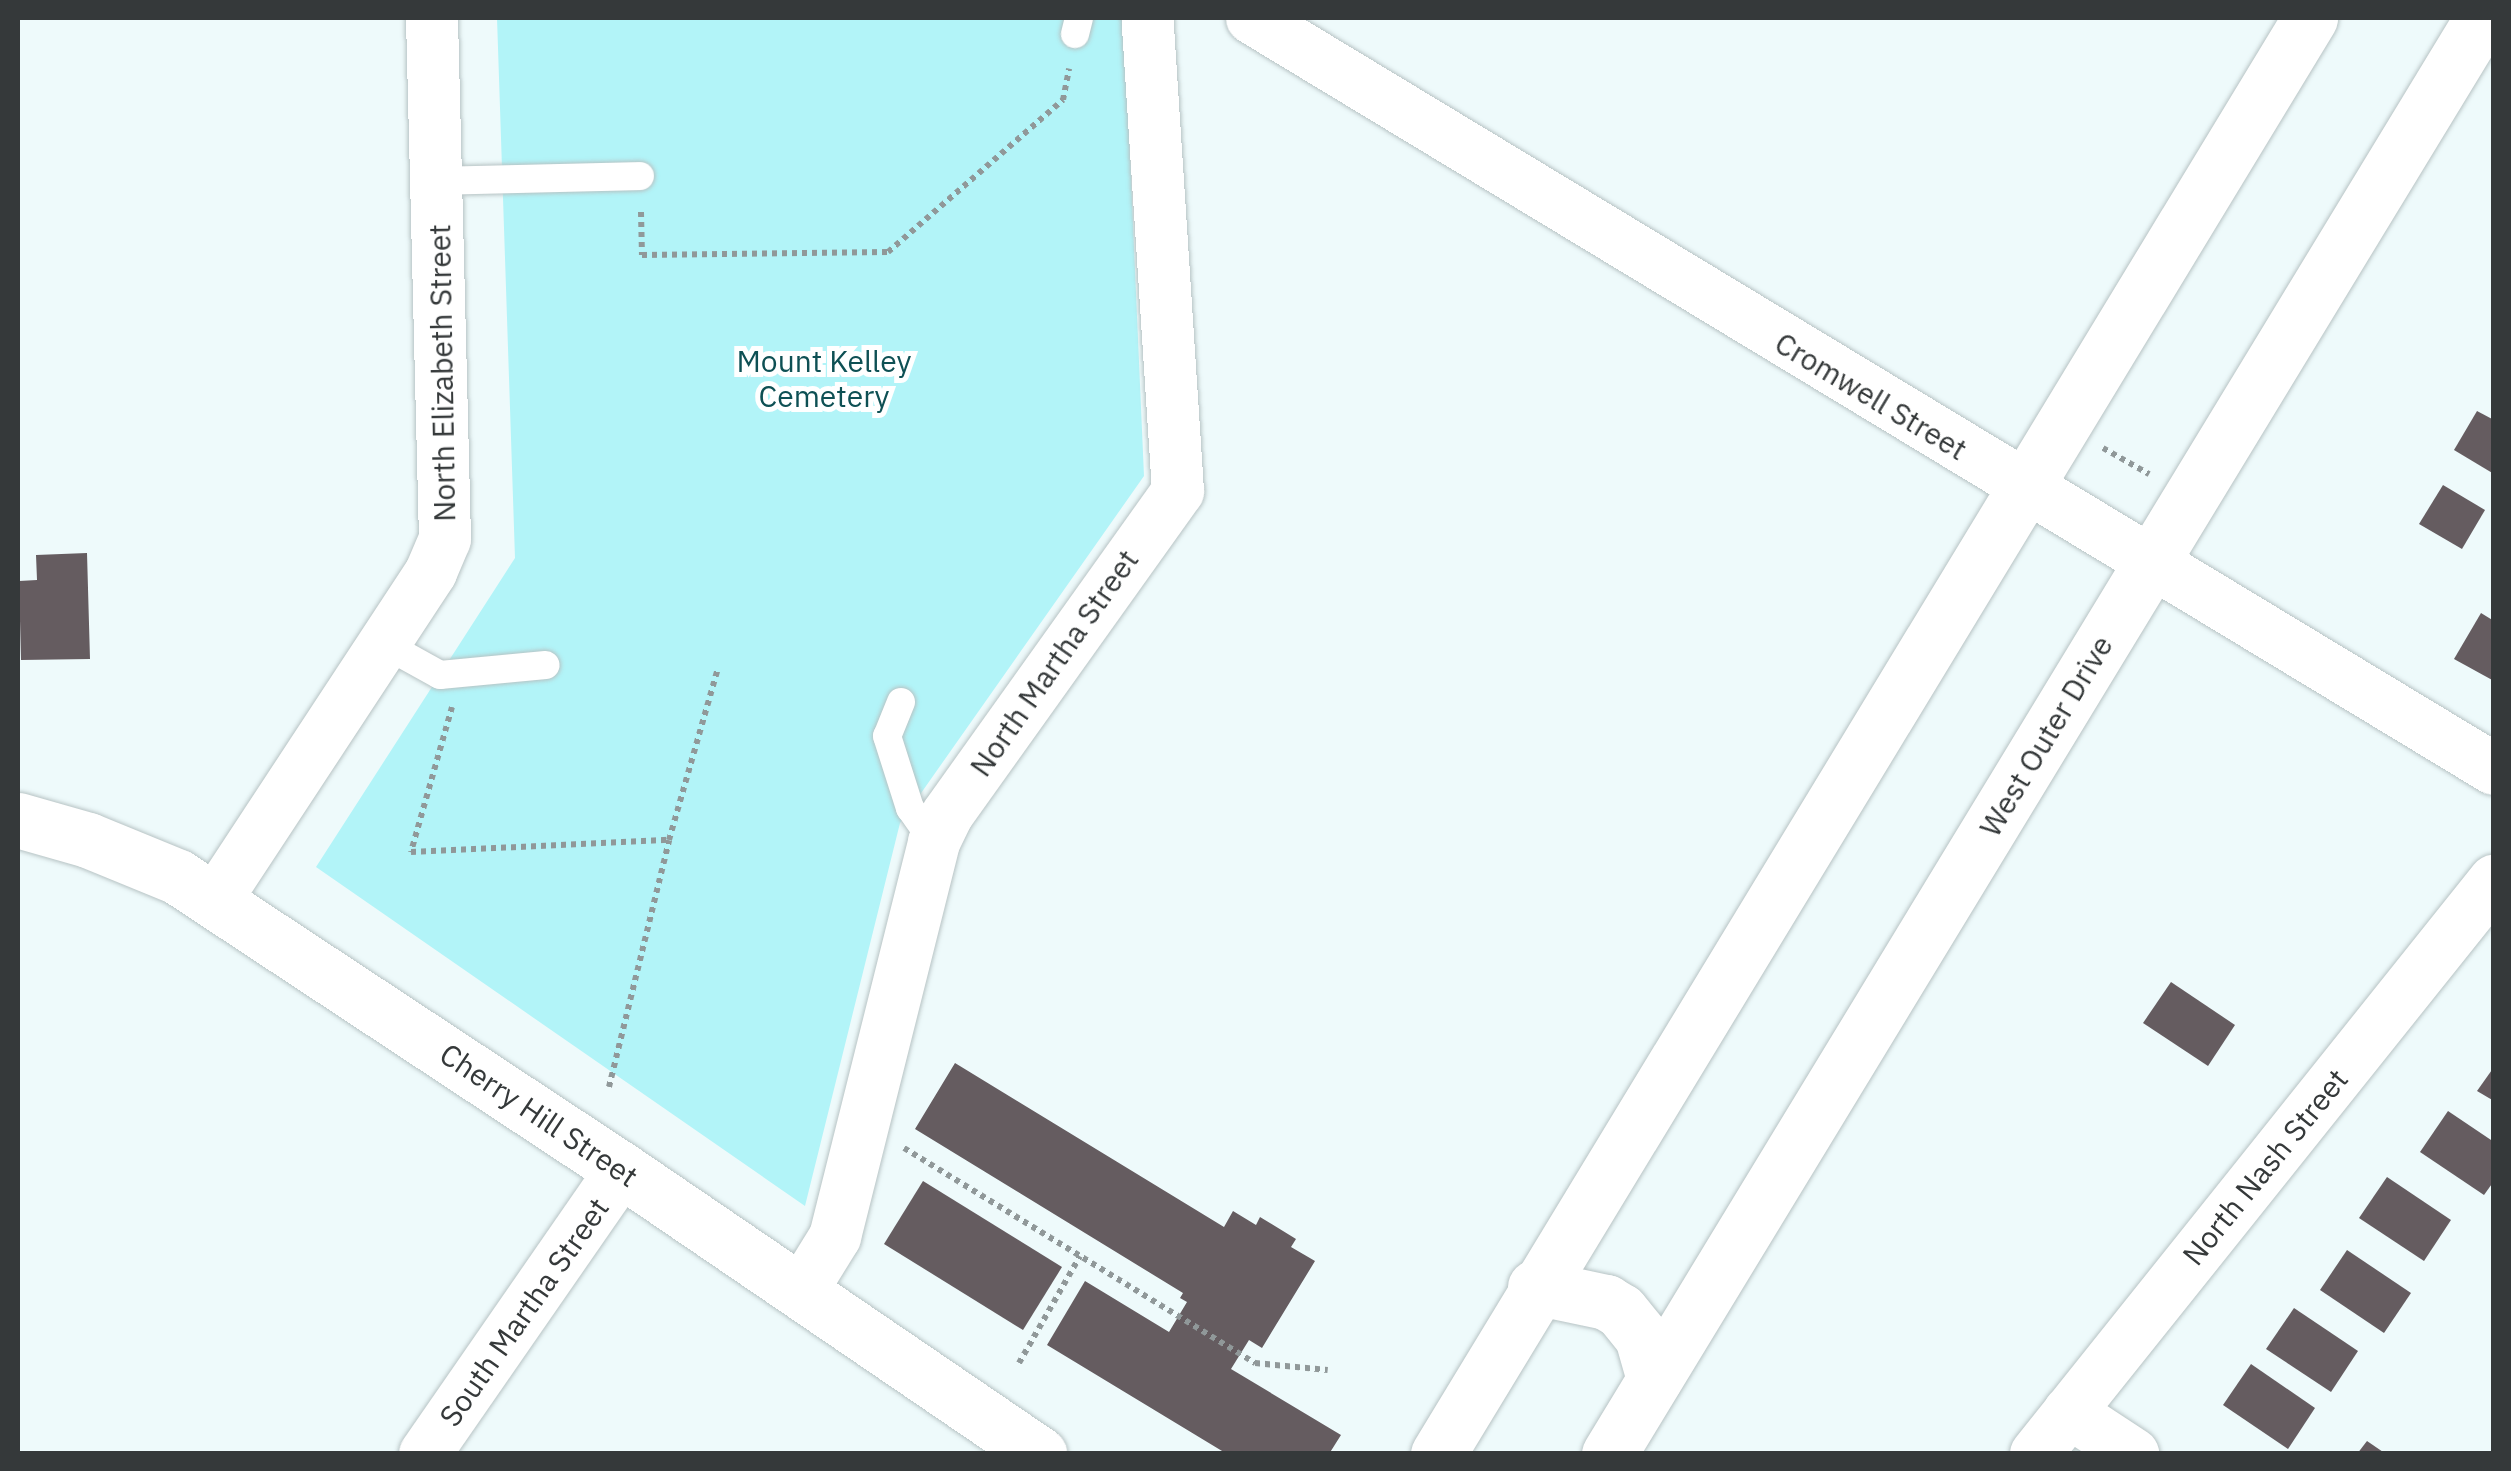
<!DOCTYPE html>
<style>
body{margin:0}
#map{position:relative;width:2511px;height:1471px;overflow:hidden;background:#eefafb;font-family:"IBM Plex Sans",sans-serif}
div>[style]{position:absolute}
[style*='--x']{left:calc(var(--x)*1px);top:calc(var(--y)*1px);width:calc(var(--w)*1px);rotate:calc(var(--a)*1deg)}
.green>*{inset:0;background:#b2f4f8}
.building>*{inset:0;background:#655c60}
.path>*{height:6px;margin-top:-3px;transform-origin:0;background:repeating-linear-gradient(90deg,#909899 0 5px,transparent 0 10px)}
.roads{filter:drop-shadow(0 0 2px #b7c3c4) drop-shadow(0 0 2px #b7c3c4)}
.lane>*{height:28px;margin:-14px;padding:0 14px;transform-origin:14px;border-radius:14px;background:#fff}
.street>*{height:52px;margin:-26px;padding:0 26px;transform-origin:26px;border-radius:26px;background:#fff}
.secondary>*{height:55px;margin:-27.5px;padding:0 27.5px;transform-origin:27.5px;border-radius:27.5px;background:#fff}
span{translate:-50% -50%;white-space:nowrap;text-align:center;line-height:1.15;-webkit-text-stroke:10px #fff;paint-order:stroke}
.park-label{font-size:30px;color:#0e5054}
.street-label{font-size:30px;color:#35393a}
.frame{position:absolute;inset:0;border:20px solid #35393a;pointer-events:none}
</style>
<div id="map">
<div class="green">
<i style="clip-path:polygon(497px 18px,1124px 18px,1144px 476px,900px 823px,805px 1206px,316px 867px,515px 558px)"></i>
</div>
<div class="building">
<i style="clip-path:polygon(2477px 411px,2494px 420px,2494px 474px,2454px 450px)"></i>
<i style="clip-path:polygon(2443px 485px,2485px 510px,2462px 549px,2419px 524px)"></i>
<i style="clip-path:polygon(87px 553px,90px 659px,21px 660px,19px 581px,37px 580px,36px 555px)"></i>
<i style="clip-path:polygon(2481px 613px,2494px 621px,2494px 681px,2454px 659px)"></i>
<i style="clip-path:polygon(2171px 982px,2235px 1025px,2208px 1066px,2143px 1023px)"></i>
<i style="clip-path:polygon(955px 1063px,1224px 1227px,1233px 1211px,1256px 1225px,1260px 1217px,1296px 1239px,1291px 1247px,1315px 1261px,1262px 1348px,1249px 1340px,1231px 1369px,1341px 1435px,1329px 1454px,1227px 1454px,1047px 1345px,1085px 1281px,1169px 1332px,1187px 1302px,1180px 1298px,1183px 1293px,915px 1129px)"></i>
<i style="clip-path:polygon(2494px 1067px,2494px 1101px,2477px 1091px)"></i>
<i style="clip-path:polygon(2448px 1111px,2494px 1142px,2494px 1181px,2484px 1195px,2420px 1152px)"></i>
<i style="clip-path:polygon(2387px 1177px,2451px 1220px,2424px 1261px,2359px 1218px)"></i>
<i style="clip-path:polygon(923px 1181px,1062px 1267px,1023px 1330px,884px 1244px)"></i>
<i style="clip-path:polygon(2347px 1250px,2411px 1293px,2384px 1333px,2320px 1290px)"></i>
<i style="clip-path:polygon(2294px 1308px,2358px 1351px,2331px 1392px,2266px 1349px)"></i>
<i style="clip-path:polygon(2251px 1364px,2315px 1408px,2288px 1449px,2223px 1405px)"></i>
<i style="clip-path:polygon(2367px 1441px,2386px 1454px,2357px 1454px)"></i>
</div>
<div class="path">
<i style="--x:641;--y:212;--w:43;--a:88.7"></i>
<i style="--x:642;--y:255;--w:246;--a:-0.7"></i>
<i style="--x:888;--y:252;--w:232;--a:-41"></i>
<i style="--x:1063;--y:100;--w:32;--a:-79"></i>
<i style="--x:2103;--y:448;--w:53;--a:29.5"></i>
<i style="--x:452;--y:707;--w:151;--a:105.8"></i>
<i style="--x:411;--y:852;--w:258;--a:-2.7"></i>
<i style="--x:609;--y:1087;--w:254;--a:-76.3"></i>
<i style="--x:669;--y:840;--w:179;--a:-74.1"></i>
<i style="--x:904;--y:1148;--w:412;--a:31.5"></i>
<i style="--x:1255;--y:1363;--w:73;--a:5.5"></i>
<i style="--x:1019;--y:1363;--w:123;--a:-60.3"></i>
</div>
<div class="roads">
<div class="lane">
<i style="--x:1075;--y:34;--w:16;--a:-76"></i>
<i style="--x:437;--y:181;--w:203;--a:-1.4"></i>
<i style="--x:384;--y:644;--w:64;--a:29"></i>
<i style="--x:440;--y:675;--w:106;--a:-5.4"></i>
<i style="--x:901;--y:702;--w:37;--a:112"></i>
<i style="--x:887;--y:736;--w:76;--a:72.3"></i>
<i style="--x:910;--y:808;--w:42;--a:54.8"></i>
</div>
<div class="street">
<i style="--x:1252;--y:18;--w:1451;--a:31.16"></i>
<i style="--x:215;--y:901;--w:394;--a:-56.7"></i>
<i style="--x:431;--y:572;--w:36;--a:-67"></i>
<i style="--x:445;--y:539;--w:521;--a:-91.43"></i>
<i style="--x:801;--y:1292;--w:65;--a:-58.3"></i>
<i style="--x:835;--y:1237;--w:407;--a:-75.9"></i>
<i style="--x:934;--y:842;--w:30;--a:-64"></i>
<i style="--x:947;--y:815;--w:398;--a:-54.5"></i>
<i style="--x:1178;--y:491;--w:474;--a:-93.7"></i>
<i style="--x:2069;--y:1412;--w:77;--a:33.3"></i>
<i style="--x:425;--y:1454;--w:346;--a:-55.3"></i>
<i style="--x:2036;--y:1454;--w:734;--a:-51.36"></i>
</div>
<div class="secondary">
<i style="--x:18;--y:820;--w:73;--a:15.9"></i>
<i style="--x:88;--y:840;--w:97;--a:22.3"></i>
<i style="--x:178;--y:877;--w:532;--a:33.42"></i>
<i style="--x:622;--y:1170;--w:505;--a:34.26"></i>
<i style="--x:1535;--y:1287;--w:73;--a:11.9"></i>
<i style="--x:1606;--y:1302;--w:17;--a:31"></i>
<i style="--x:1621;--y:1311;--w:33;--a:51"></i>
<i style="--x:1642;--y:1337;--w:44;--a:74.1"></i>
<i style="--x:1438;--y:1454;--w:1680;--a:-58.73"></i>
<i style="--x:1609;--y:1454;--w:1681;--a:-58.7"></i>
</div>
</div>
<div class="park-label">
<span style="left:824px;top:378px">Mount Kelley<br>Cemetery</span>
</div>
<div class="street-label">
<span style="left:442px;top:373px;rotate:-91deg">North Elizabeth Street</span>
<span style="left:1871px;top:396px;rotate:31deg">Cromwell Street</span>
<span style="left:1054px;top:663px;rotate:-55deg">North Martha Street</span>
<span style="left:2046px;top:736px;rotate:-59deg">West Outer Drive</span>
<span style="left:539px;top:1115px;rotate:34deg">Cherry Hill Street</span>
<span style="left:2265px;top:1167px;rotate:-51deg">North Nash Street</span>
<span style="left:524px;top:1312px;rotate:-55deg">South Martha Street</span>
</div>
<div class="frame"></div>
</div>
